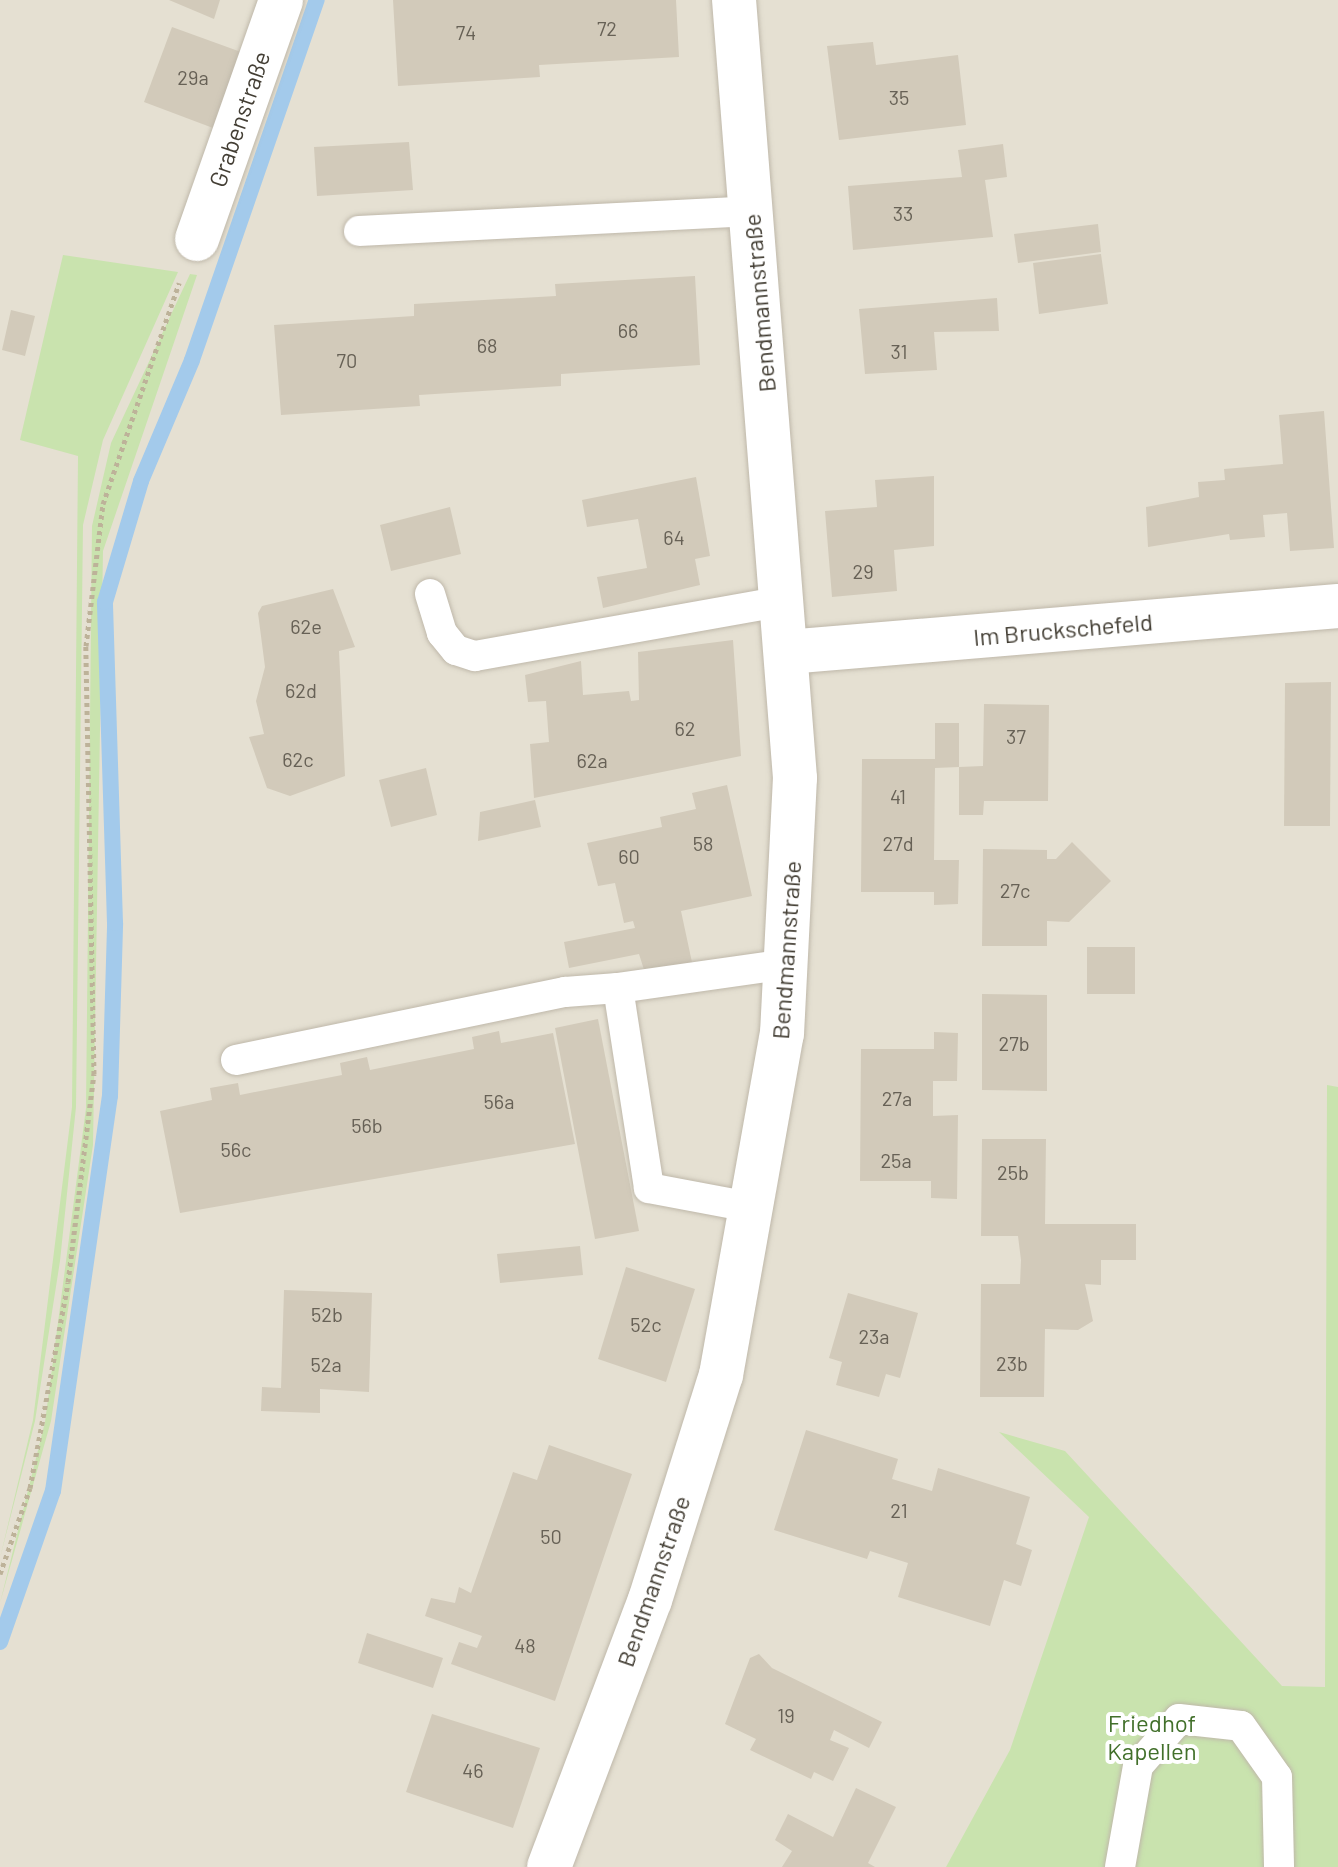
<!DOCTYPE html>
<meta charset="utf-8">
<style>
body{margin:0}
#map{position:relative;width:1338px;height:1867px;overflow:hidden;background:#f1eee4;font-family:Barlow,sans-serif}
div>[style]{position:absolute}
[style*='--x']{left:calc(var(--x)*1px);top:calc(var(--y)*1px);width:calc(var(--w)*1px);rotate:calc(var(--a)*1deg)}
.residential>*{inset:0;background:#e5e0d2}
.green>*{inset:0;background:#c9e3ae}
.stream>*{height:16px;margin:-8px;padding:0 8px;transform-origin:8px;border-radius:8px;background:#a3caeb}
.building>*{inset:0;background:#d2caba}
.path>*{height:5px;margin-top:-2.5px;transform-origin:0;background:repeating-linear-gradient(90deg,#bdb299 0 4px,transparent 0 8px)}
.roads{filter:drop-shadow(0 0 2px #bfb8aa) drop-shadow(0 0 2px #bfb8aa)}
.service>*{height:30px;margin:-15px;padding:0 15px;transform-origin:15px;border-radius:15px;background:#fff}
.minor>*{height:44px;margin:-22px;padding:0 22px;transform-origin:22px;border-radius:22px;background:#fff}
.tertiary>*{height:44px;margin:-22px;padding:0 22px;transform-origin:22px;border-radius:22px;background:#fff}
span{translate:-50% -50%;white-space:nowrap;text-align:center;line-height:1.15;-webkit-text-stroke:8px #fff;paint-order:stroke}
.number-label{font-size:20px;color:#676156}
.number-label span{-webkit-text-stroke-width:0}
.street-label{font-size:24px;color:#433e34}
.park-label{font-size:24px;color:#42702b}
</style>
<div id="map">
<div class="residential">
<i style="clip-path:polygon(0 0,1338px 0,1338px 1867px,0 1867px)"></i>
</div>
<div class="green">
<i style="clip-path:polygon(63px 255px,178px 272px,103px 440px,83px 525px,76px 1107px,60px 1261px,35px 1421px,0 1558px,33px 1420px,72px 1107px,78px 456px,20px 440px)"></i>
<i style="clip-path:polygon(190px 274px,197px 275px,103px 551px,93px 1145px,51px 1421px,0 1603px,45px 1422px,86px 1108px,92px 526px,111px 443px)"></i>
<i style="clip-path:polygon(1327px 1085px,1338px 1087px,1338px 1867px,946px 1867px,1010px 1750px,1089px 1517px,999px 1432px,1065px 1451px,1282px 1686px,1325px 1687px)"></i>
</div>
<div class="stream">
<i style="--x:0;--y:1642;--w:160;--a:-70.7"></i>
<i style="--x:53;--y:1491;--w:399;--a:-81.8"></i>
<i style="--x:110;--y:1096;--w:173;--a:-88.3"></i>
<i style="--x:115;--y:923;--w:321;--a:-91.8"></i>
<i style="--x:105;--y:602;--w:126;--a:-73.4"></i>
<i style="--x:141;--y:481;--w:131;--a:-67.1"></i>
<i style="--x:192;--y:360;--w:381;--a:-70.9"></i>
</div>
<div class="building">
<i style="clip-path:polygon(169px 0,220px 0,214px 19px)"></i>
<i style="clip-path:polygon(393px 0,676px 0,679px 57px,539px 65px,540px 77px,398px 86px)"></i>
<i style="clip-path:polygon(172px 27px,241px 52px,213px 128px,144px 102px)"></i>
<i style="clip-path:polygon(873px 42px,876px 65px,958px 55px,966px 125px,839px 140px,827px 46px)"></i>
<i style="clip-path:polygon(409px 142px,413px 190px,317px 196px,314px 147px)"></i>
<i style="clip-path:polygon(1003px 144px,1007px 177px,985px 180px,993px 237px,853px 250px,848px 186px,962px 177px,958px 150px)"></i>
<i style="clip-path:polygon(1098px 224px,1101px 252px,1018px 263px,1014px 234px)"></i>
<i style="clip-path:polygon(1101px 254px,1108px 304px,1039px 314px,1033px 263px)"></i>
<i style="clip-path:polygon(695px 276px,700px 365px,561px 374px,561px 386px,419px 395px,420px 406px,281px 415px,274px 325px,414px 316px,414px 304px,556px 296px,555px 284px)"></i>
<i style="clip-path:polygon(997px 298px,999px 331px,934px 332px,937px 370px,865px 374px,859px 309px)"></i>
<i style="clip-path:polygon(11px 310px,35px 316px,25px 356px,2px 350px)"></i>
<i style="clip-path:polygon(1324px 411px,1334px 548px,1290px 551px,1287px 513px,1263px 515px,1265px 537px,1230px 540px,1229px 534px,1148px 547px,1146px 507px,1199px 497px,1198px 482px,1225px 480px,1224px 469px,1283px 464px,1279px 415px)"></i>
<i style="clip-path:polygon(934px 476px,934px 546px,894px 550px,897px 591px,832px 597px,825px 511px,877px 507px,875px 480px)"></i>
<i style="clip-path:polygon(696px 477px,710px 556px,695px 559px,700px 585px,603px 608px,597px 577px,647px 568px,638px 519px,587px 527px,582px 500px)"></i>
<i style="clip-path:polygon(450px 507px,461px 554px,391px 571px,380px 525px)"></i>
<i style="clip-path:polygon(333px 589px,355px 647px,339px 651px,345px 776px,290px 796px,267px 788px,249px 737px,264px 734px,256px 701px,265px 667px,258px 613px,262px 606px)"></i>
<i style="clip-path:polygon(733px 640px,741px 756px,534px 798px,530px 744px,549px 742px,546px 701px,528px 702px,525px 675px,581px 661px,583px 695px,629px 691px,631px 701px,639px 700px,638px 652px)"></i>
<i style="clip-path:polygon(1331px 682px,1330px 826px,1284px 826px,1285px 683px)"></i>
<i style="clip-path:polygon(984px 704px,1049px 705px,1048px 801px,984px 801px,983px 815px,959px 815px,959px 767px,983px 766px)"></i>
<i style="clip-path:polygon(935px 723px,959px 723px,959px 767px,935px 768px,934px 860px,959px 860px,958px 904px,934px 905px,934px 892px,861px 892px,862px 759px,935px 759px)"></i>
<i style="clip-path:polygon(426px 768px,437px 815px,391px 827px,379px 780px)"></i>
<i style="clip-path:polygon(727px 785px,752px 896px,681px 911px,693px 967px,646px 976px,639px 954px,569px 968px,564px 942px,635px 928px,633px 921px,624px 923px,615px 883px,598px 886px,587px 843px,662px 827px,660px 817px,696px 809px,692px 793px)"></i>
<i style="clip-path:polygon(535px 800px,541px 827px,478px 841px,480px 812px)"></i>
<i style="clip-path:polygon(1072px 842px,1111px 881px,1069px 922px,1047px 921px,1047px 946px,982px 946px,983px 849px,1047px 850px,1047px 859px,1056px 859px)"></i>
<i style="clip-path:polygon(1087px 947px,1135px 947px,1135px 994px,1087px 994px)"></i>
<i style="clip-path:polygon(982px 994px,1047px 995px,1047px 1091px,982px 1090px)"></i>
<i style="clip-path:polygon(598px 1019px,639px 1231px,595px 1239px,555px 1028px)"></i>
<i style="clip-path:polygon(499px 1031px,501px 1043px,553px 1033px,575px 1144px,180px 1213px,160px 1111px,212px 1100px,210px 1088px,238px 1083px,240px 1095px,342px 1075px,340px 1063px,367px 1057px,370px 1070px,474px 1049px,472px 1037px)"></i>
<i style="clip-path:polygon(934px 1032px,958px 1033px,957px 1081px,933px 1081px,933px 1116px,958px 1115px,957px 1199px,931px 1198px,931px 1181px,860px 1181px,861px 1049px,934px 1049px)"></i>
<i style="clip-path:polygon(982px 1139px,1046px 1139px,1045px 1224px,1136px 1224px,1136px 1260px,1101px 1260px,1101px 1285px,1085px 1284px,1093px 1321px,1078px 1330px,1045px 1329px,1044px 1397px,980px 1397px,981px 1284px,1020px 1284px,1021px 1260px,1018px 1236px,981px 1236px)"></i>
<i style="clip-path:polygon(580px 1246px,583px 1275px,500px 1283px,497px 1254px)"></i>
<i style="clip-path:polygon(626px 1267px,695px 1289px,666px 1382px,598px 1359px)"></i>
<i style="clip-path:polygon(284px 1290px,372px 1293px,369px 1392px,320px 1389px,320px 1413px,261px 1411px,262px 1387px,281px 1388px)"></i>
<i style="clip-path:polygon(848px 1293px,918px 1313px,900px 1378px,886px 1374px,879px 1397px,836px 1385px,842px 1362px,829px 1358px)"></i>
<i style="clip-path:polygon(806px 1430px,898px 1459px,892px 1479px,932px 1491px,938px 1468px,1030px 1497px,1016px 1544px,1032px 1550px,1021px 1586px,1004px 1580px,990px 1626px,898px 1597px,908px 1563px,870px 1551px,867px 1559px,774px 1530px)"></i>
<i style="clip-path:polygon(549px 1445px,632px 1474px,555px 1701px,451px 1664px,459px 1642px,477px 1648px,482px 1636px,425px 1616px,431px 1598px,455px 1603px,459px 1587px,471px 1593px,513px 1472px,537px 1480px)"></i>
<i style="clip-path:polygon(367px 1633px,443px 1658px,433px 1688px,358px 1663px)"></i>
<i style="clip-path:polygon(759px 1654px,772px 1668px,882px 1722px,869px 1748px,834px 1730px,830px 1740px,849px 1748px,833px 1781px,814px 1772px,811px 1779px,750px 1750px,756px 1739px,725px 1724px,750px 1658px)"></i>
<i style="clip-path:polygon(432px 1714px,540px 1748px,513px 1828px,406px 1792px)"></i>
<i style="clip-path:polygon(856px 1788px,896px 1807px,868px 1863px,875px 1867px,782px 1867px,792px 1851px,775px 1840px,788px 1814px,833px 1837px)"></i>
</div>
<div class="path">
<i style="--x:0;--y:1574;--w:91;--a:-70.8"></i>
<i style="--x:30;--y:1488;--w:209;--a:-79.5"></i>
<i style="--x:68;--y:1282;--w:210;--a:-82.9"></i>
<i style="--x:94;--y:1074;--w:428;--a:-91.1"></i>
<i style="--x:86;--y:646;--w:143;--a:-83.2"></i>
<i style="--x:103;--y:504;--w:234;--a:-71"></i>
</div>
<div class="roads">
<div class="service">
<i style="--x:359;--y:231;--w:393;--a:-2.9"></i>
<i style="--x:430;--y:594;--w:41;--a:72.9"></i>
<i style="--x:442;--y:633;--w:22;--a:51"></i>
<i style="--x:456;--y:650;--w:20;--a:18"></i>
<i style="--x:475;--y:656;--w:313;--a:-10.1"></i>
<i style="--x:236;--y:1060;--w:336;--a:-11.7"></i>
<i style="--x:565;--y:992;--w:53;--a:-4.3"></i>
<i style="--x:755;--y:1208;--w:108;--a:-169.3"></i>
<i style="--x:649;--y:1188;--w:202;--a:-98.8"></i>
<i style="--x:618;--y:988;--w:171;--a:-8.1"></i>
<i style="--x:1120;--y:1867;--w:103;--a:-79.9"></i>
<i style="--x:1138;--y:1766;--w:62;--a:-48.9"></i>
<i style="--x:1179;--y:1719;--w:62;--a:6.4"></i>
<i style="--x:1241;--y:1726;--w:62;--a:54.8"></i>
<i style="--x:1277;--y:1777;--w:90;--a:88.7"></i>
</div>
<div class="minor">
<i style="--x:197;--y:239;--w:253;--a:-70.6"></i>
<i style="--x:787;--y:652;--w:553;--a:-4.77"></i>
</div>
<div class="tertiary">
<i style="--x:549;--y:1867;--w:285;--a:-69.3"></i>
<i style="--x:650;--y:1600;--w:236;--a:-72.5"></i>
<i style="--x:721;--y:1375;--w:346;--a:-79.9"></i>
<i style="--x:782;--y:1034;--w:256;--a:-87.1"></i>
<i style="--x:795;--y:778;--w:780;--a:-94.48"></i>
</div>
</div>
<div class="number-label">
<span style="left:607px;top:28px">72</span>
<span style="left:466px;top:32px">74</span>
<span style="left:193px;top:77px">29a</span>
<span style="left:899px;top:97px">35</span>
<span style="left:903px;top:213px">33</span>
<span style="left:628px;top:330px">66</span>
<span style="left:487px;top:345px">68</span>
<span style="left:899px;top:351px">31</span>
<span style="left:347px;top:360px">70</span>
<span style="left:674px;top:537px">64</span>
<span style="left:863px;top:571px">29</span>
<span style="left:306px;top:626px">62e</span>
<span style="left:301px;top:690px">62d</span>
<span style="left:685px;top:728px">62</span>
<span style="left:1016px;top:736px">37</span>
<span style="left:298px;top:759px">62c</span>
<span style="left:592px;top:760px">62a</span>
<span style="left:898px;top:796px">41</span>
<span style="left:703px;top:843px">58</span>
<span style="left:898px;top:843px">27d</span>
<span style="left:629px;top:856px">60</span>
<span style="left:1015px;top:890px">27c</span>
<span style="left:1014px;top:1043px">27b</span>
<span style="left:897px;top:1098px">27a</span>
<span style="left:499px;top:1101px">56a</span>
<span style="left:367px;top:1125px">56b</span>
<span style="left:236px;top:1149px">56c</span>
<span style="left:896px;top:1160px">25a</span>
<span style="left:1013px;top:1172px">25b</span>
<span style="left:327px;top:1314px">52b</span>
<span style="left:646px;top:1324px">52c</span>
<span style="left:874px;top:1336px">23a</span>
<span style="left:1012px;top:1363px">23b</span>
<span style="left:326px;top:1364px">52a</span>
<span style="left:899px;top:1510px">21</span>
<span style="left:551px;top:1536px">50</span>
<span style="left:525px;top:1645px">48</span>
<span style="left:786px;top:1715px">19</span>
<span style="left:473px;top:1770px">46</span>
</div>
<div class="street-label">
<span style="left:239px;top:119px;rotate:-71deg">Grabenstraße</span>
<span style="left:759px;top:303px;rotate:-95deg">Bendmannstraße</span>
<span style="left:1063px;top:629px;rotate:-5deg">Im Bruckschefeld</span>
<span style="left:786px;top:950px;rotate:-86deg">Bendmannstraße</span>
<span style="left:653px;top:1581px;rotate:-71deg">Bendmannstraße</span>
</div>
<div class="park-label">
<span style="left:1152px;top:1737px">Friedhof<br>Kapellen</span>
</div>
</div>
